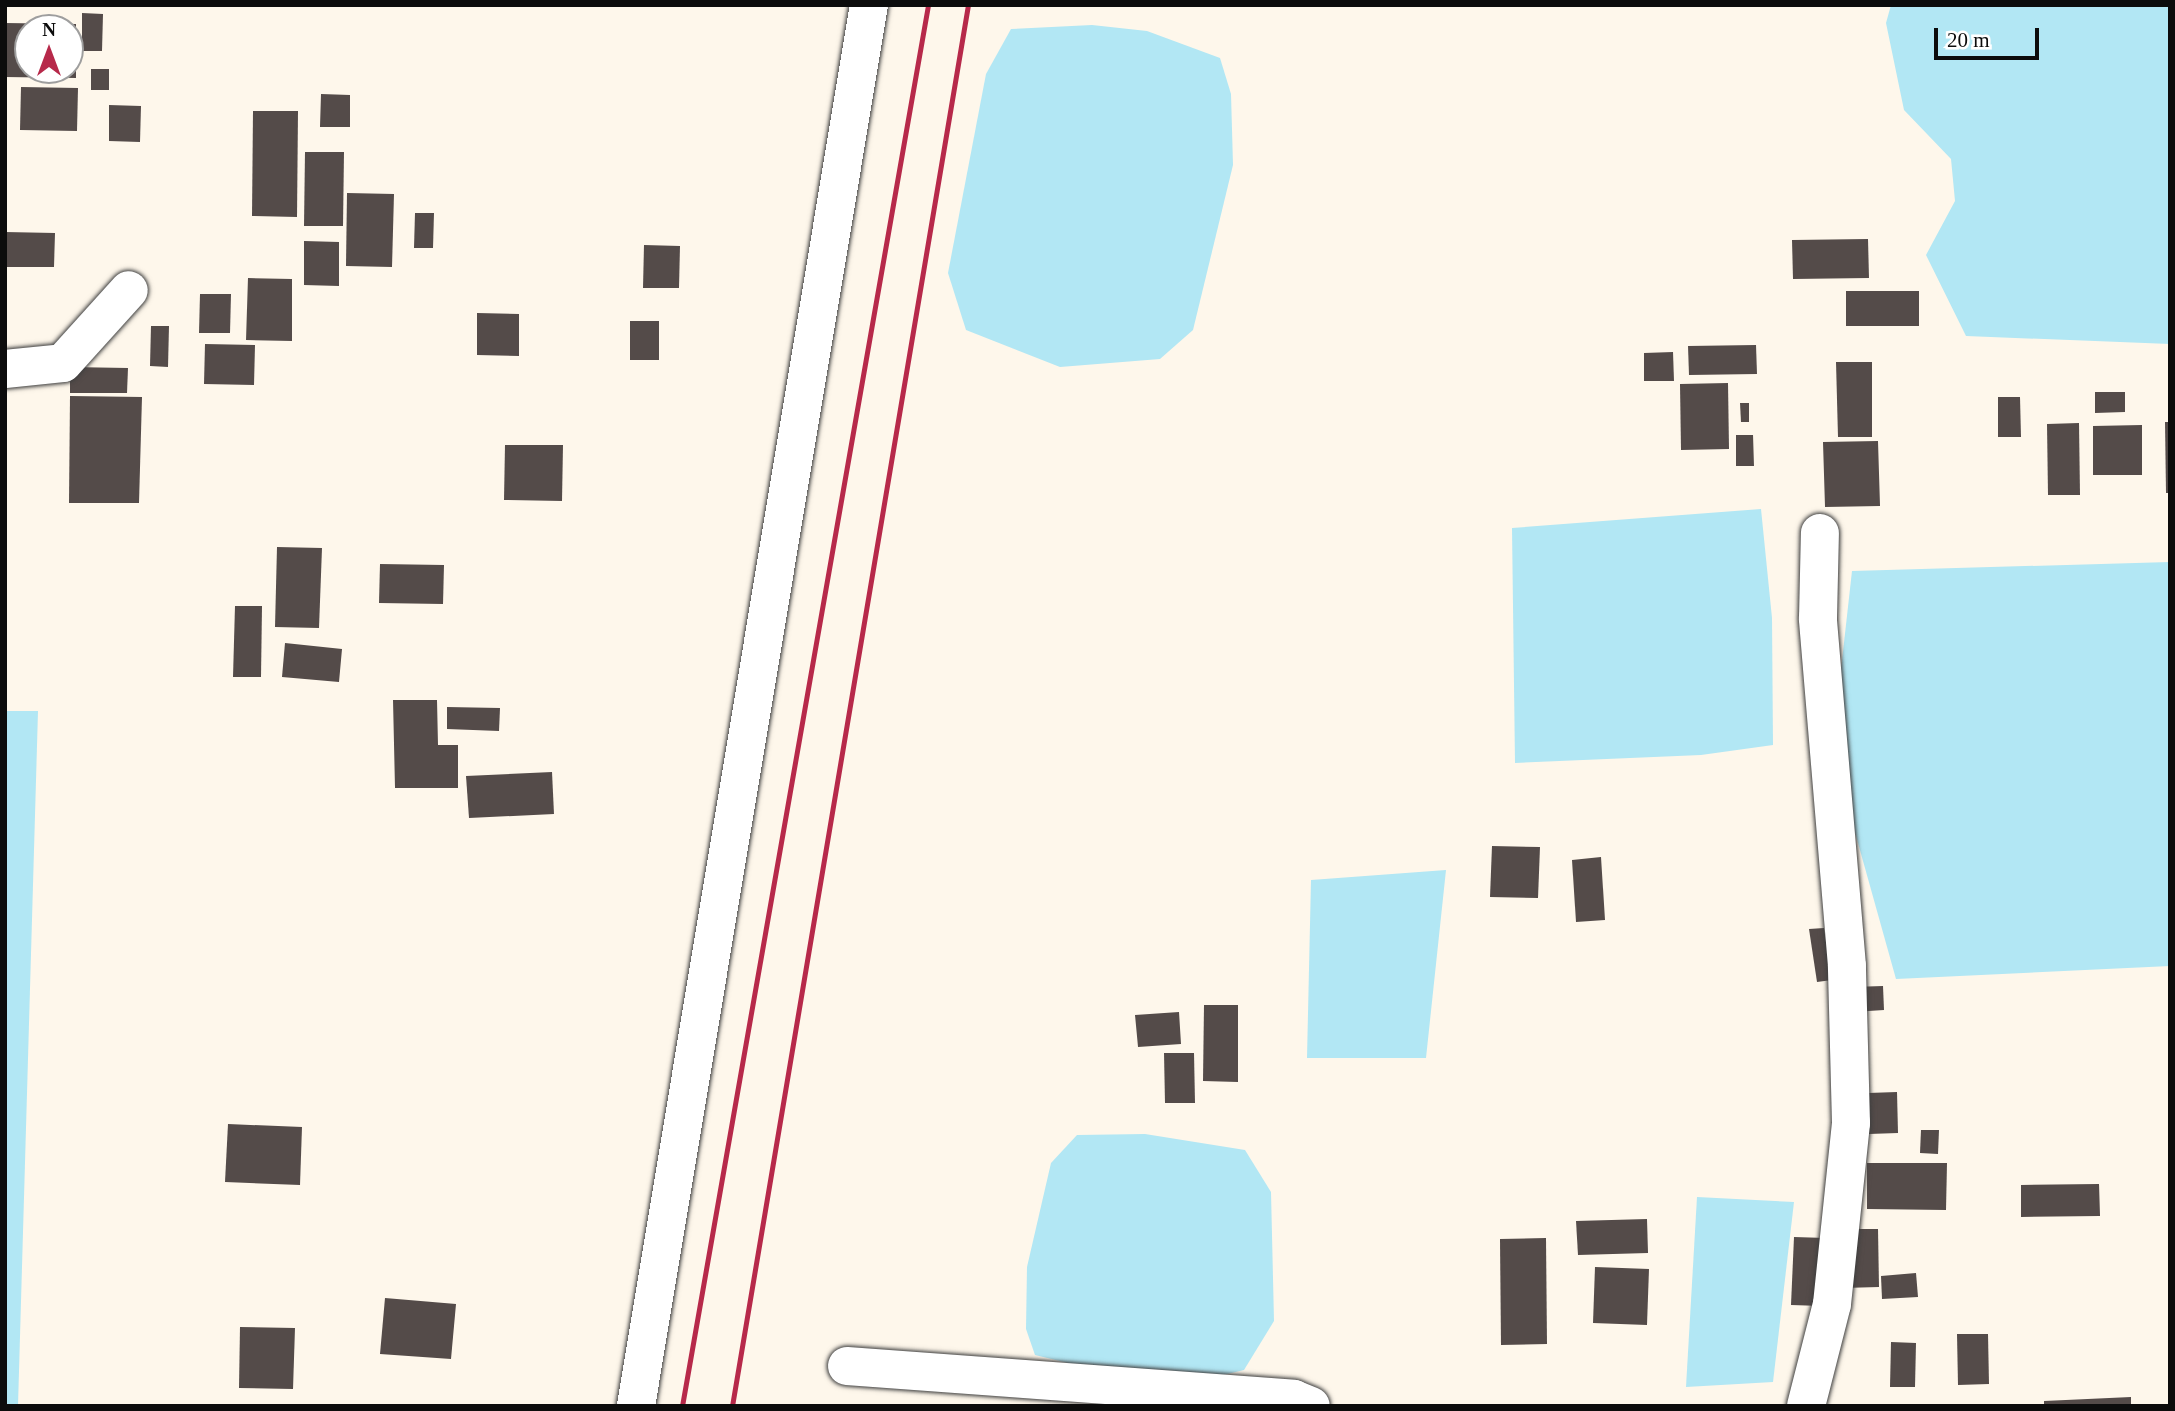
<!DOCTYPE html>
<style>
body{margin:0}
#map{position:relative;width:2175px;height:1411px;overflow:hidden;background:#fef7eb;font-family:Georgia,serif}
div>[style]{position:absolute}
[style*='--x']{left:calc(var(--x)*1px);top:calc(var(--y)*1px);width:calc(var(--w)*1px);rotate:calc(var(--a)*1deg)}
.water>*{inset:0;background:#b2e7f4}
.building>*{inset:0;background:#544b49}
.roads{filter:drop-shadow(0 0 2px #3f3f3f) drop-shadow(0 0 2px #3f3f3f)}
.minor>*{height:38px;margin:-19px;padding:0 19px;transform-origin:19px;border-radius:19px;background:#fff}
.rail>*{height:5px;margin:-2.5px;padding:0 2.5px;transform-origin:2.5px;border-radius:2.5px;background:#b7294a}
span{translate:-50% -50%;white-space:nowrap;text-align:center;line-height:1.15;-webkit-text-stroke:7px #fff;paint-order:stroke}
.frame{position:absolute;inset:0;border:7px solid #0c0c0c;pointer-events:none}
.north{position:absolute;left:14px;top:14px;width:70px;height:70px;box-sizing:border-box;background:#fff;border:2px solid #9e9e9e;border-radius:50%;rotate:0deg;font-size:19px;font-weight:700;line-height:28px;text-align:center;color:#0c0c0c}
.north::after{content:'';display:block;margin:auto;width:24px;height:32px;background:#b7294a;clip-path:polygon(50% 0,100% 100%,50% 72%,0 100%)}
.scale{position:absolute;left:1934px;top:28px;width:105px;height:32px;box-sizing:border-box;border:4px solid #0c0c0c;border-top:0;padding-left:9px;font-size:21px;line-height:24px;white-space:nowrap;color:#0c0c0c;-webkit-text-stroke:5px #fff;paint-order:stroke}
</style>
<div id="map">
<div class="water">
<i style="clip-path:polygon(1891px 5px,2170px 5px,2170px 344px,1966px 336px,1926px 255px,1955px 201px,1951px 159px,1904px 110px,1886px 23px)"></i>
<i style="clip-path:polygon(1092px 25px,1147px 31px,1220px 58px,1231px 94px,1233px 165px,1193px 330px,1160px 359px,1060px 367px,966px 330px,948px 273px,986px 74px,1011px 29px)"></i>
<i style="clip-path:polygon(1761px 509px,1772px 618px,1773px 745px,1701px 755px,1515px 763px,1512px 528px)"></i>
<i style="clip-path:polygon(2170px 562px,2170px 966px,1896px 979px,1832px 750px,1852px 571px)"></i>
<i style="clip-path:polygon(5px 711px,38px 711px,18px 1406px,5px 1406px)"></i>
<i style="clip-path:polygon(1446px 870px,1426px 1058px,1307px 1058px,1311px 880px)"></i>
<i style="clip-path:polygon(1145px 1134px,1245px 1150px,1271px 1192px,1274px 1321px,1244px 1370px,1198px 1381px,1097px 1370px,1035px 1355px,1026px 1329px,1027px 1267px,1051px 1163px,1077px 1135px)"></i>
<i style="clip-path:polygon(1697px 1197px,1794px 1202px,1773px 1382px,1686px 1387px)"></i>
</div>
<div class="building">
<i style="clip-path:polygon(82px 13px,103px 14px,102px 51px,82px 51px)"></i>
<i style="clip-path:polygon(evenodd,5px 23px,76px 24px,76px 78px,5px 77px,5px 23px,28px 28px,70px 28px,70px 70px,28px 70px,28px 28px)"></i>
<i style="clip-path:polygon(91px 69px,109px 69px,109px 90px,91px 90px)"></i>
<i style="clip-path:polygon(21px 87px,78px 88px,77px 131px,20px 130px)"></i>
<i style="clip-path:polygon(321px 94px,350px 95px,350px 127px,320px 127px)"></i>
<i style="clip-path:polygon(109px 105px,141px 106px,140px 142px,109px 141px)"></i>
<i style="clip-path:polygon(253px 111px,298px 111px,297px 217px,252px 216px)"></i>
<i style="clip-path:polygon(305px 152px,344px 152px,343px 226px,304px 226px)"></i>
<i style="clip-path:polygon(347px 193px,394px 194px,392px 267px,346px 266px)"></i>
<i style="clip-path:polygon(415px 213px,434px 213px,433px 248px,414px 248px)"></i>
<i style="clip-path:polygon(5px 232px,55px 233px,54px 267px,5px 267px)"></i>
<i style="clip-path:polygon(1868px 239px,1869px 278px,1793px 279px,1792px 240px)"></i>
<i style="clip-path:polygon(304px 241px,339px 242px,339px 286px,304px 285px)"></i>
<i style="clip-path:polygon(644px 245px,680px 246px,679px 288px,643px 288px)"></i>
<i style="clip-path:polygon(248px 278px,292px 279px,292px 341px,246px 340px)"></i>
<i style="clip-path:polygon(1846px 291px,1919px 291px,1919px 326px,1846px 326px)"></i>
<i style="clip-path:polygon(200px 294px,231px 294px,230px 333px,199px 333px)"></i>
<i style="clip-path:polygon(477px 313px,519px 314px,519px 356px,477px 355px)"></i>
<i style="clip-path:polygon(630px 321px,659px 321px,659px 360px,630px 360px)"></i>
<i style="clip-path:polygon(151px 326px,169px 326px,168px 367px,150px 366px)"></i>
<i style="clip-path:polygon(205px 344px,255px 345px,254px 385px,204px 384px)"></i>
<i style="clip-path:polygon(1756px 345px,1757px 374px,1689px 375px,1688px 346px)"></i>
<i style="clip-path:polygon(1673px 352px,1674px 381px,1644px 381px,1644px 353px)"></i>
<i style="clip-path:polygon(1836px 362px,1872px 362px,1872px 437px,1838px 437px)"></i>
<i style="clip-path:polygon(70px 367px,128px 368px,127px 393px,70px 393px)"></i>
<i style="clip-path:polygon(1728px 383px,1729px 449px,1681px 450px,1680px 384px)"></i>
<i style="clip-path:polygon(2095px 392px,2125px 392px,2125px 412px,2095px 413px)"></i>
<i style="clip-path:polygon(70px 396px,142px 397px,139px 503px,69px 503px)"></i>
<i style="clip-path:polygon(1998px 397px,2020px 397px,2021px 437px,1998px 437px)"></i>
<i style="clip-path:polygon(1740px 403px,1749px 403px,1749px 422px,1741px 422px)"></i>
<i style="clip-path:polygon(2165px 422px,2170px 422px,2170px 493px,2166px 493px)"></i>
<i style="clip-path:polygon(2079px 423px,2080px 495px,2048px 495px,2047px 424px)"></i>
<i style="clip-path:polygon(2142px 425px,2142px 475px,2093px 475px,2093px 426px)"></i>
<i style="clip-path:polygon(1736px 435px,1753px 435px,1754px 466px,1736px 466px)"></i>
<i style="clip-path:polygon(1878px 441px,1880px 506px,1825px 507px,1823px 442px)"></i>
<i style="clip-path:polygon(505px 445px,563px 445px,562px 501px,504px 500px)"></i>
<i style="clip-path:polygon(277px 547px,322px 548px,319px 628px,275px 627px)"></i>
<i style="clip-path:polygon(380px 564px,444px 565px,443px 604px,379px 603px)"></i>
<i style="clip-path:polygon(235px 606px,262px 606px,261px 677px,233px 677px)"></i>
<i style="clip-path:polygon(285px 643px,342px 649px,339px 682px,282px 677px)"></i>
<i style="clip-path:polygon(393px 700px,437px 700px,438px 745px,458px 745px,458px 788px,395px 788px)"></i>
<i style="clip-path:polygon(447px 707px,500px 708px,499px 731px,447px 729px)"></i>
<i style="clip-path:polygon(552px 772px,554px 814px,469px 818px,466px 776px)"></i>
<i style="clip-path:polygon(1492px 846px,1540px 847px,1538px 898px,1490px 897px)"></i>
<i style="clip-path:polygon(1601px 857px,1605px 920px,1576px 922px,1572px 860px)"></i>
<i style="clip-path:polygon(1824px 928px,1832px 980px,1817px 982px,1809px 929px)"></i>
<i style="clip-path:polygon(1883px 986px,1884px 1010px,1853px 1012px,1852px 987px)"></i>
<i style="clip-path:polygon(1204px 1005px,1238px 1005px,1238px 1082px,1203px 1081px)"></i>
<i style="clip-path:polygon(1179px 1012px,1181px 1044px,1138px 1047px,1135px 1015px)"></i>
<i style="clip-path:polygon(1164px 1053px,1194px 1053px,1195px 1103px,1165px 1103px)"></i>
<i style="clip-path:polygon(1897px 1092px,1898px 1133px,1869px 1134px,1868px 1093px)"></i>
<i style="clip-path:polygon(228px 1124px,302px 1127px,300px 1185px,225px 1182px)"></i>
<i style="clip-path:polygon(1921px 1130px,1939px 1130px,1938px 1154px,1920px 1153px)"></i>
<i style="clip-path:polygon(1867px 1163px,1947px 1163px,1946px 1210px,1867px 1209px)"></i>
<i style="clip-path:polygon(2099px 1184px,2100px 1216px,2021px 1217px,2021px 1185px)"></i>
<i style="clip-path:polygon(1647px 1219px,1648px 1253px,1578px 1255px,1576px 1221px)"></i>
<i style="clip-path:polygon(1843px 1229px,1878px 1229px,1879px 1287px,1843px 1288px)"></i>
<i style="clip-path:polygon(1794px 1237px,1826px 1238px,1822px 1306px,1791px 1305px)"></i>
<i style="clip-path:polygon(1546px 1238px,1547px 1344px,1501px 1345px,1500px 1239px)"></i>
<i style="clip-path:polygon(1595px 1267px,1649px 1269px,1647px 1325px,1593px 1323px)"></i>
<i style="clip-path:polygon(1916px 1273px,1918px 1297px,1882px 1299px,1881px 1276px)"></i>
<i style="clip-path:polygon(385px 1298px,456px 1304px,451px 1359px,380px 1354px)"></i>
<i style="clip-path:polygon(240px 1327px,295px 1328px,293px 1389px,239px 1388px)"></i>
<i style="clip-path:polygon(1957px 1334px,1988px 1334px,1989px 1384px,1958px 1385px)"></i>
<i style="clip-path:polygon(1891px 1342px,1916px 1343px,1915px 1387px,1890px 1387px)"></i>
<i style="clip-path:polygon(2131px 1397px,2131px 1406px,2044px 1406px,2044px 1401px)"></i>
</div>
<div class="roads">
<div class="minor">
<i style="--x:5;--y:369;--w:58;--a:-5.9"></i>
<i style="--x:63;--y:363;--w:98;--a:-47.9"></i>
<i style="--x:847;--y:1366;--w:448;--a:4.2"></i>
<i style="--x:1294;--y:1399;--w:18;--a:22"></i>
<i style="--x:636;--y:1406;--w:1420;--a:-80.56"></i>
<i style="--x:1806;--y:1406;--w:105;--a:-75.7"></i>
<i style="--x:1832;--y:1304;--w:182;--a:-84"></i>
<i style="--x:1851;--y:1123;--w:157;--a:-91.5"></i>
<i style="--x:1847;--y:966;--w:349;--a:-94.8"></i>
<i style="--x:1818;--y:618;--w:85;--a:-88.7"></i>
</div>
</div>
<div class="rail">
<i style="--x:682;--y:1406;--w:1422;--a:-80.04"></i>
<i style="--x:732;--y:1406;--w:1421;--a:-80.44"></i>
</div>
<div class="frame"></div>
<div class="north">N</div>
<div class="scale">20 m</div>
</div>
